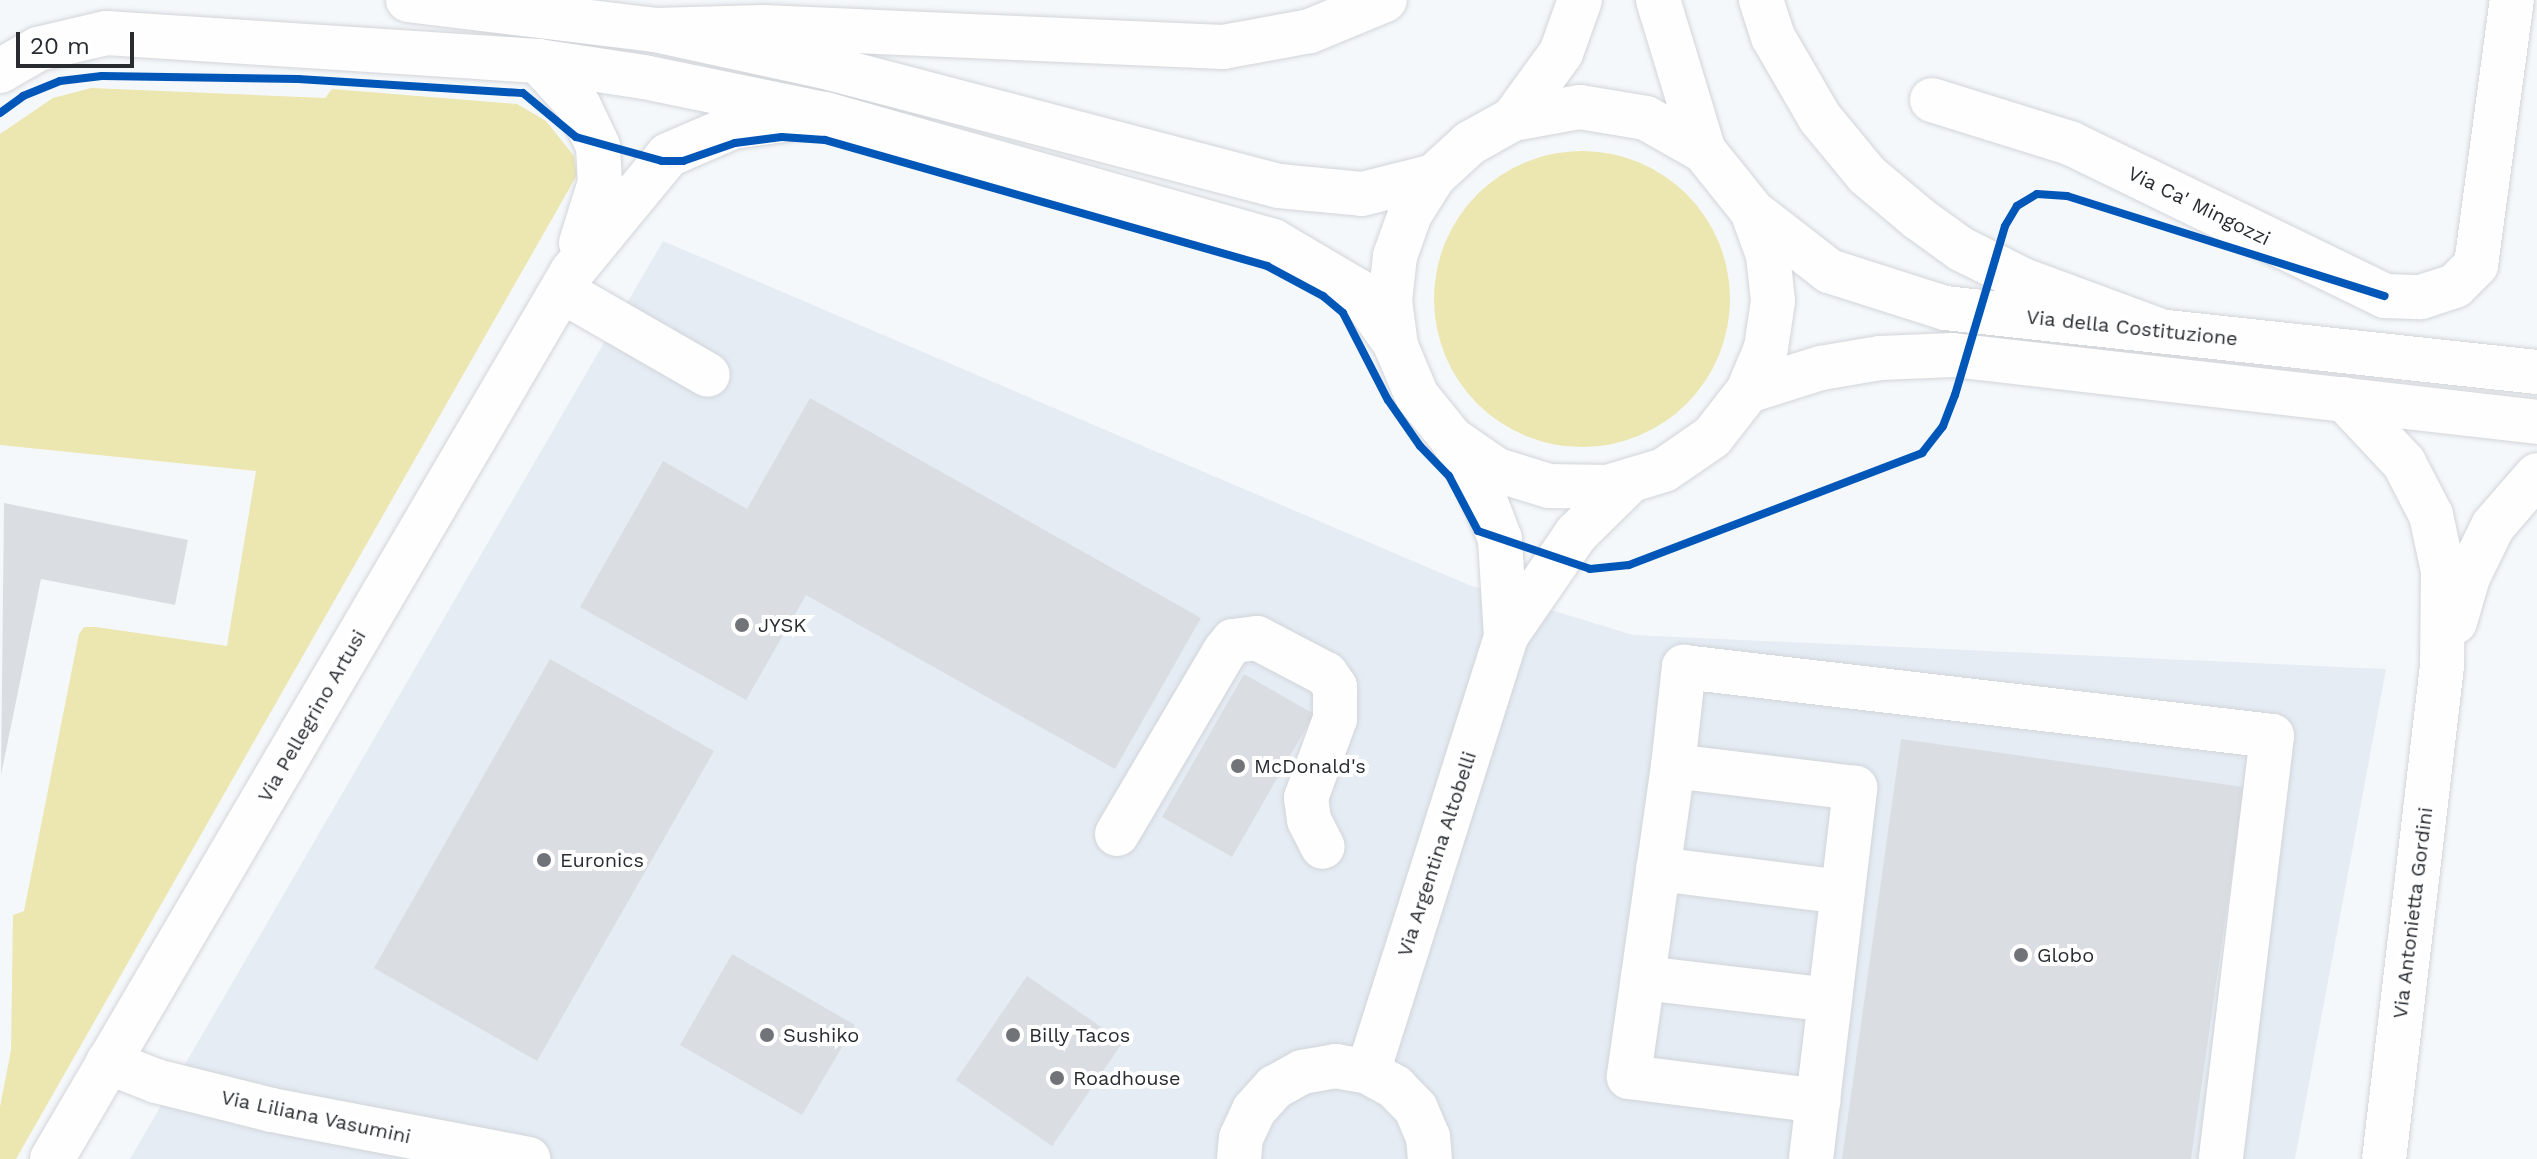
<!DOCTYPE html>
<style>
body{margin:0}
#map{position:relative;width:2537px;height:1159px;overflow:hidden;background:#f5f8fb;font-family:"Work Sans",sans-serif}
div>[style]{position:absolute}
[style*='--x']{left:calc(var(--x)*1px);top:calc(var(--y)*1px);width:calc(var(--w)*1px);rotate:calc(var(--a)*1deg)}
.built>*{inset:0;background:#e5ecf4}
.green>*{inset:0;background:#ece6b0}
.round{border-radius:50%}
.building>*{inset:0;background:#dadee2}
.roads{filter:drop-shadow(0 0 2px #d2d5d9) drop-shadow(0 0 2px #d2d5d9)}
.minor>*{height:44px;margin:-22px;padding:0 22px;transform-origin:22px;border-radius:22px;background:#fefefe}
.major>*{height:44px;margin:-22px;padding:0 22px;transform-origin:22px;border-radius:22px;background:#fefefe}
.highway>*{height:44px;margin:-22px;padding:0 22px;transform-origin:22px;border-radius:22px;background:#fefefe}
.cycleway>*{height:8px;margin:-4px;padding:0 4px;transform-origin:4px;border-radius:4px;background:#0057b8}
.dots>*{width:22px;height:22px;translate:-50% -50%;box-sizing:border-box;border:4px solid #fff;border-radius:50%}
span{translate:-50% -50%;white-space:nowrap;text-align:center;line-height:1.15;-webkit-text-stroke:8px #fff;paint-order:stroke}
.street-label{font-size:20px;color:#282c31}
.poi-label{font-size:20px;color:#282c31}
.left{translate:0 -50%;text-align:left}
.scale{position:absolute;left:16px;top:32px;width:118px;height:36px;box-sizing:border-box;border:4px solid #282c31;border-top:0;padding-left:10px;font-size:24px;line-height:28px;white-space:nowrap;color:#282c31;-webkit-text-stroke:6px #fff;paint-order:stroke}
</style>
<div id="map">
<div class="built">
<i style="clip-path:polygon(663px 241px,1469px 585px,1633px 635px,2386px 669px,2295px 1159px,130px 1159px)"></i>
</div>
<div class="green">
<i style="clip-path:polygon(91px 88px,325px 98px,332px 89px,517px 104px,546px 121px,574px 156px,577px 175px,16px 1159px,0 1159px,0 1107px,11px 1050px,13px 915px,24px 911px,79px 634px,84px 627px,96px 627px,227px 646px,256px 471px,0 445px,0 134px,53px 98px)"></i>
<i class="round" style="left:1434px;top:151px;width:296px;height:296px"></i>
</div>
<div class="building">
<i style="clip-path:polygon(810px 398px,1201px 618px,1115px 769px,806px 595px,746px 700px,580px 607px,663px 461px,747px 509px)"></i>
<i style="clip-path:polygon(4px 503px,188px 540px,175px 605px,41px 579px,1px 775px)"></i>
<i style="clip-path:polygon(550px 659px,714px 751px,537px 1061px,374px 968px)"></i>
<i style="clip-path:polygon(1244px 674px,1314px 714px,1232px 857px,1162px 817px)"></i>
<i style="clip-path:polygon(1901px 739px,2244px 787px,2191px 1159px,1842px 1159px)"></i>
<i style="clip-path:polygon(732px 954px,855px 1025px,802px 1115px,680px 1045px)"></i>
<i style="clip-path:polygon(1027px 976px,1123px 1042px,1052px 1146px,956px 1080px)"></i>
</div>
<div class="roads">
<div class="minor">
<i style="--x:538;--y:61;--w:61;--a:47.7"></i>
<i style="--x:579;--y:106;--w:44;--a:64.6"></i>
<i style="--x:598;--y:146;--w:36;--a:87"></i>
<i style="--x:600;--y:182;--w:64;--a:107.3"></i>
<i style="--x:1932;--y:100;--w:145;--a:17.3"></i>
<i style="--x:2070;--y:143;--w:350;--a:25.9"></i>
<i style="--x:2385;--y:296;--w:36;--a:2"></i>
<i style="--x:2421;--y:297;--w:36;--a:-18"></i>
<i style="--x:2455;--y:286;--w:30;--a:-45"></i>
<i style="--x:2476;--y:265;--w:267;--a:-82.3"></i>
<i style="--x:562;--y:291;--w:168;--a:29.9"></i>
<i style="--x:2344;--y:399;--w:88;--a:46.8"></i>
<i style="--x:2404;--y:463;--w:59;--a:62.6"></i>
<i style="--x:2431;--y:515;--w:57;--a:77.9"></i>
<i style="--x:2443;--y:571;--w:95;--a:90.6"></i>
<i style="--x:2442;--y:666;--w:496;--a:96.7"></i>
<i style="--x:1452;--y:439;--w:56;--a:59.7"></i>
<i style="--x:1480;--y:487;--w:56;--a:69"></i>
<i style="--x:1500;--y:539;--w:97;--a:86.5"></i>
<i style="--x:2455;--y:622;--w:47;--a:-73.9"></i>
<i style="--x:2468;--y:577;--w:57;--a:-63.9"></i>
<i style="--x:2493;--y:526;--w:67;--a:-49.2"></i>
<i style="--x:1673;--y:766;--w:100;--a:-83.7"></i>
<i style="--x:1684;--y:667;--w:592;--a:6.69"></i>
<i style="--x:2272;--y:736;--w:426;--a:96.9"></i>
<i style="--x:1117;--y:834;--w:212;--a:-59.5"></i>
<i style="--x:1225;--y:651;--w:13;--a:-51"></i>
<i style="--x:1233;--y:641;--w:24;--a:-7"></i>
<i style="--x:1257;--y:638;--w:78;--a:27.6"></i>
<i style="--x:1326;--y:674;--w:16;--a:55"></i>
<i style="--x:1335;--y:687;--w:32;--a:90"></i>
<i style="--x:1335;--y:719;--w:84;--a:110.2"></i>
<i style="--x:1306;--y:798;--w:22;--a:82"></i>
<i style="--x:1309;--y:820;--w:30;--a:63"></i>
<i style="--x:1658;--y:869;--w:186;--a:7.1"></i>
<i style="--x:1643;--y:978;--w:188;--a:6.7"></i>
<i style="--x:108;--y:1062;--w:52;--a:21.6"></i>
<i style="--x:156;--y:1081;--w:120;--a:14"></i>
<i style="--x:272;--y:1110;--w:261;--a:10.8"></i>
<i style="--x:1368;--y:1072;--w:457;--a:-72.4"></i>
<i style="--x:1506;--y:636;--w:124;--a:-55.5"></i>
<i style="--x:1576;--y:534;--w:77;--a:-44.5"></i>
<i style="--x:52;--y:1159;--w:1028;--a:-59.62"></i>
<i style="--x:572;--y:272;--w:151;--a:-50.6"></i>
<i style="--x:668;--y:155;--w:71;--a:-23.3"></i>
<i style="--x:733;--y:127;--w:86;--a:-8"></i>
<i style="--x:1239;--y:1159;--w:21;--a:-85"></i>
<i style="--x:1241;--y:1138;--w:31;--a:-65"></i>
<i style="--x:1254;--y:1110;--w:31;--a:-48"></i>
<i style="--x:1275;--y:1087;--w:31;--a:-29"></i>
<i style="--x:1302;--y:1072;--w:34;--a:-10"></i>
<i style="--x:1335;--y:1066;--w:34;--a:10"></i>
<i style="--x:1368;--y:1072;--w:31;--a:29"></i>
<i style="--x:1395;--y:1087;--w:30;--a:46"></i>
<i style="--x:1416;--y:1109;--w:30;--a:67"></i>
<i style="--x:1428;--y:1137;--w:22;--a:85"></i>
<i style="--x:1811;--y:1159;--w:374;--a:-83.2"></i>
<i style="--x:1855;--y:788;--w:183;--a:-173.1"></i>
<i style="--x:1673;--y:766;--w:314;--a:98.1"></i>
<i style="--x:1629;--y:1077;--w:191;--a:7.2"></i>
</div>
<div class="major">
<i style="--x:408;--y:0;--w:249;--a:6.9"></i>
<i style="--x:655;--y:30;--w:178;--a:12.3"></i>
<i style="--x:829;--y:68;--w:465;--a:14.7"></i>
<i style="--x:1279;--y:186;--w:83;--a:5.5"></i>
<i style="--x:1362;--y:194;--w:74;--a:-14"></i>
<i style="--x:0;--y:71;--w:44;--a:-30.1"></i>
<i style="--x:38;--y:49;--w:70;--a:-13.2"></i>
<i style="--x:106;--y:33;--w:433;--a:3.7"></i>
<i style="--x:538;--y:61;--w:107;--a:8.6"></i>
<i style="--x:644;--y:77;--w:185;--a:11.6"></i>
<i style="--x:825;--y:114;--w:466;--a:15.8"></i>
<i style="--x:1273;--y:241;--w:99;--a:30.5"></i>
<i style="--x:1358;--y:291;--w:62;--a:54.8"></i>
<i style="--x:1752;--y:211;--w:47;--a:70"></i>
<i style="--x:1768;--y:255;--w:46;--a:83.8"></i>
<i style="--x:1773;--y:301;--w:48;--a:98.5"></i>
<i style="--x:1766;--y:348;--w:47;--a:112.7"></i>
<i style="--x:1748;--y:391;--w:58;--a:128"></i>
<i style="--x:1712;--y:437;--w:58;--a:145.5"></i>
<i style="--x:1664;--y:470;--w:59;--a:163.1"></i>
<i style="--x:1608;--y:487;--w:59;--a:-179"></i>
<i style="--x:1549;--y:486;--w:54;--a:-162.9"></i>
<i style="--x:1497;--y:470;--w:55;--a:-145.4"></i>
<i style="--x:1452;--y:439;--w:55;--a:-129.1"></i>
<i style="--x:1417;--y:396;--w:54;--a:-112.8"></i>
<i style="--x:1396;--y:346;--w:45;--a:-97.6"></i>
<i style="--x:1390;--y:301;--w:45;--a:-83.7"></i>
<i style="--x:1395;--y:256;--w:45;--a:-70.3"></i>
<i style="--x:1410;--y:214;--w:45;--a:-57.7"></i>
<i style="--x:1434;--y:176;--w:49;--a:-42.5"></i>
<i style="--x:1470;--y:143;--w:49;--a:-29.2"></i>
<i style="--x:1513;--y:119;--w:68;--a:-10.2"></i>
<i style="--x:1580;--y:107;--w:67;--a:9.5"></i>
<i style="--x:1646;--y:118;--w:67;--a:29.6"></i>
<i style="--x:1704;--y:151;--w:77;--a:51.3"></i>
<i style="--x:1752;--y:211;--w:98;--a:37.9"></i>
<i style="--x:1829;--y:271;--w:122;--a:17.7"></i>
<i style="--x:1945;--y:308;--w:595;--a:6.17"></i>
<i style="--x:1748;--y:391;--w:77;--a:-17.5"></i>
<i style="--x:1821;--y:368;--w:60;--a:-9.6"></i>
<i style="--x:1880;--y:358;--w:73;--a:-2.4"></i>
<i style="--x:1953;--y:355;--w:588;--a:6.54"></i>
</div>
<div class="highway">
<i style="--x:1658;--y:0;--w:158;--a:73.1"></i>
<i style="--x:1761;--y:0;--w:39;--a:72"></i>
<i style="--x:1773;--y:37;--w:94;--a:59.9"></i>
<i style="--x:1820;--y:118;--w:74;--a:50.5"></i>
<i style="--x:1867;--y:175;--w:67;--a:40.1"></i>
<i style="--x:1918;--y:218;--w:53;--a:35.8"></i>
<i style="--x:1961;--y:249;--w:69;--a:26.6"></i>
<i style="--x:2023;--y:280;--w:147;--a:20.3"></i>
<i style="--x:655;--y:30;--w:109;--a:-1.6"></i>
<i style="--x:764;--y:27;--w:459;--a:2.5"></i>
<i style="--x:1223;--y:47;--w:88;--a:-10.4"></i>
<i style="--x:1310;--y:31;--w:81;--a:-22.5"></i>
<i style="--x:1513;--y:119;--w:82;--a:-54"></i>
<i style="--x:1561;--y:53;--w:56;--a:-70.3"></i>
</div>
</div>
<div class="cycleway">
<i style="--x:0;--y:113;--w:29;--a:-36"></i>
<i style="--x:23;--y:96;--w:40;--a:-22"></i>
<i style="--x:60;--y:81;--w:42;--a:-6.8"></i>
<i style="--x:102;--y:76;--w:196;--a:0.9"></i>
<i style="--x:298;--y:79;--w:225;--a:3.6"></i>
<i style="--x:523;--y:93;--w:69;--a:39.7"></i>
<i style="--x:576;--y:137;--w:89;--a:15.6"></i>
<i style="--x:662;--y:161;--w:21;--a:0"></i>
<i style="--x:683;--y:161;--w:55;--a:-19.1"></i>
<i style="--x:735;--y:143;--w:47;--a:-7.3"></i>
<i style="--x:782;--y:137;--w:43;--a:4"></i>
<i style="--x:825;--y:140;--w:460;--a:15.9"></i>
<i style="--x:1267;--y:266;--w:64;--a:28.2"></i>
<i style="--x:1323;--y:296;--w:26;--a:40"></i>
<i style="--x:1343;--y:313;--w:98;--a:62.7"></i>
<i style="--x:1388;--y:400;--w:56;--a:55.2"></i>
<i style="--x:1420;--y:446;--w:42;--a:46"></i>
<i style="--x:1449;--y:476;--w:62;--a:62.2"></i>
<i style="--x:1478;--y:531;--w:118;--a:18.7"></i>
<i style="--x:1590;--y:569;--w:39;--a:-6"></i>
<i style="--x:1629;--y:565;--w:314;--a:-20.9"></i>
<i style="--x:1922;--y:453;--w:34;--a:-52"></i>
<i style="--x:1943;--y:426;--w:33;--a:-69"></i>
<i style="--x:1955;--y:395;--w:176;--a:-73.5"></i>
<i style="--x:2005;--y:226;--w:23;--a:-59"></i>
<i style="--x:2017;--y:206;--w:23;--a:-31"></i>
<i style="--x:2037;--y:194;--w:30;--a:4"></i>
<i style="--x:2067;--y:196;--w:333;--a:17.5"></i>
</div>
<div class="dots">
<i style="left:742px;top:625px;background:#707378"></i>
<i style="left:1238px;top:766px;background:#707378"></i>
<i style="left:544px;top:860px;background:#707378"></i>
<i style="left:2021px;top:955px;background:#707378"></i>
<i style="left:767px;top:1035px;background:#707378"></i>
<i style="left:1013px;top:1035px;background:#707378"></i>
<i style="left:1057px;top:1078px;background:#707378"></i>
</div>
<div class="street-label">
<span style="left:2199px;top:206px;rotate:26deg">Via Ca' Mingozzi</span>
<span style="left:2132px;top:328px;rotate:6deg">Via della Costituzione</span>
<span style="left:312px;top:716px;rotate:-60deg">Via Pellegrino Artusi</span>
<span style="left:1437px;top:854px;rotate:-72deg">Via Argentina Altobelli</span>
<span style="left:2413px;top:913px;rotate:-83deg">Via Antonietta Gordini</span>
<span style="left:316px;top:1117px;rotate:12deg">Via Liliana Vasumini</span>
</div>
<div class="poi-label">
<span class="left" style="left:758px;top:625px">JYSK</span>
<span class="left" style="left:1254px;top:766px">McDonald's</span>
<span class="left" style="left:560px;top:860px">Euronics</span>
<span class="left" style="left:2037px;top:955px">Globo</span>
<span class="left" style="left:783px;top:1035px">Sushiko</span>
<span class="left" style="left:1029px;top:1035px">Billy Tacos</span>
<span class="left" style="left:1073px;top:1078px">Roadhouse</span>
</div>
<div class="scale">20 m</div>
</div>
